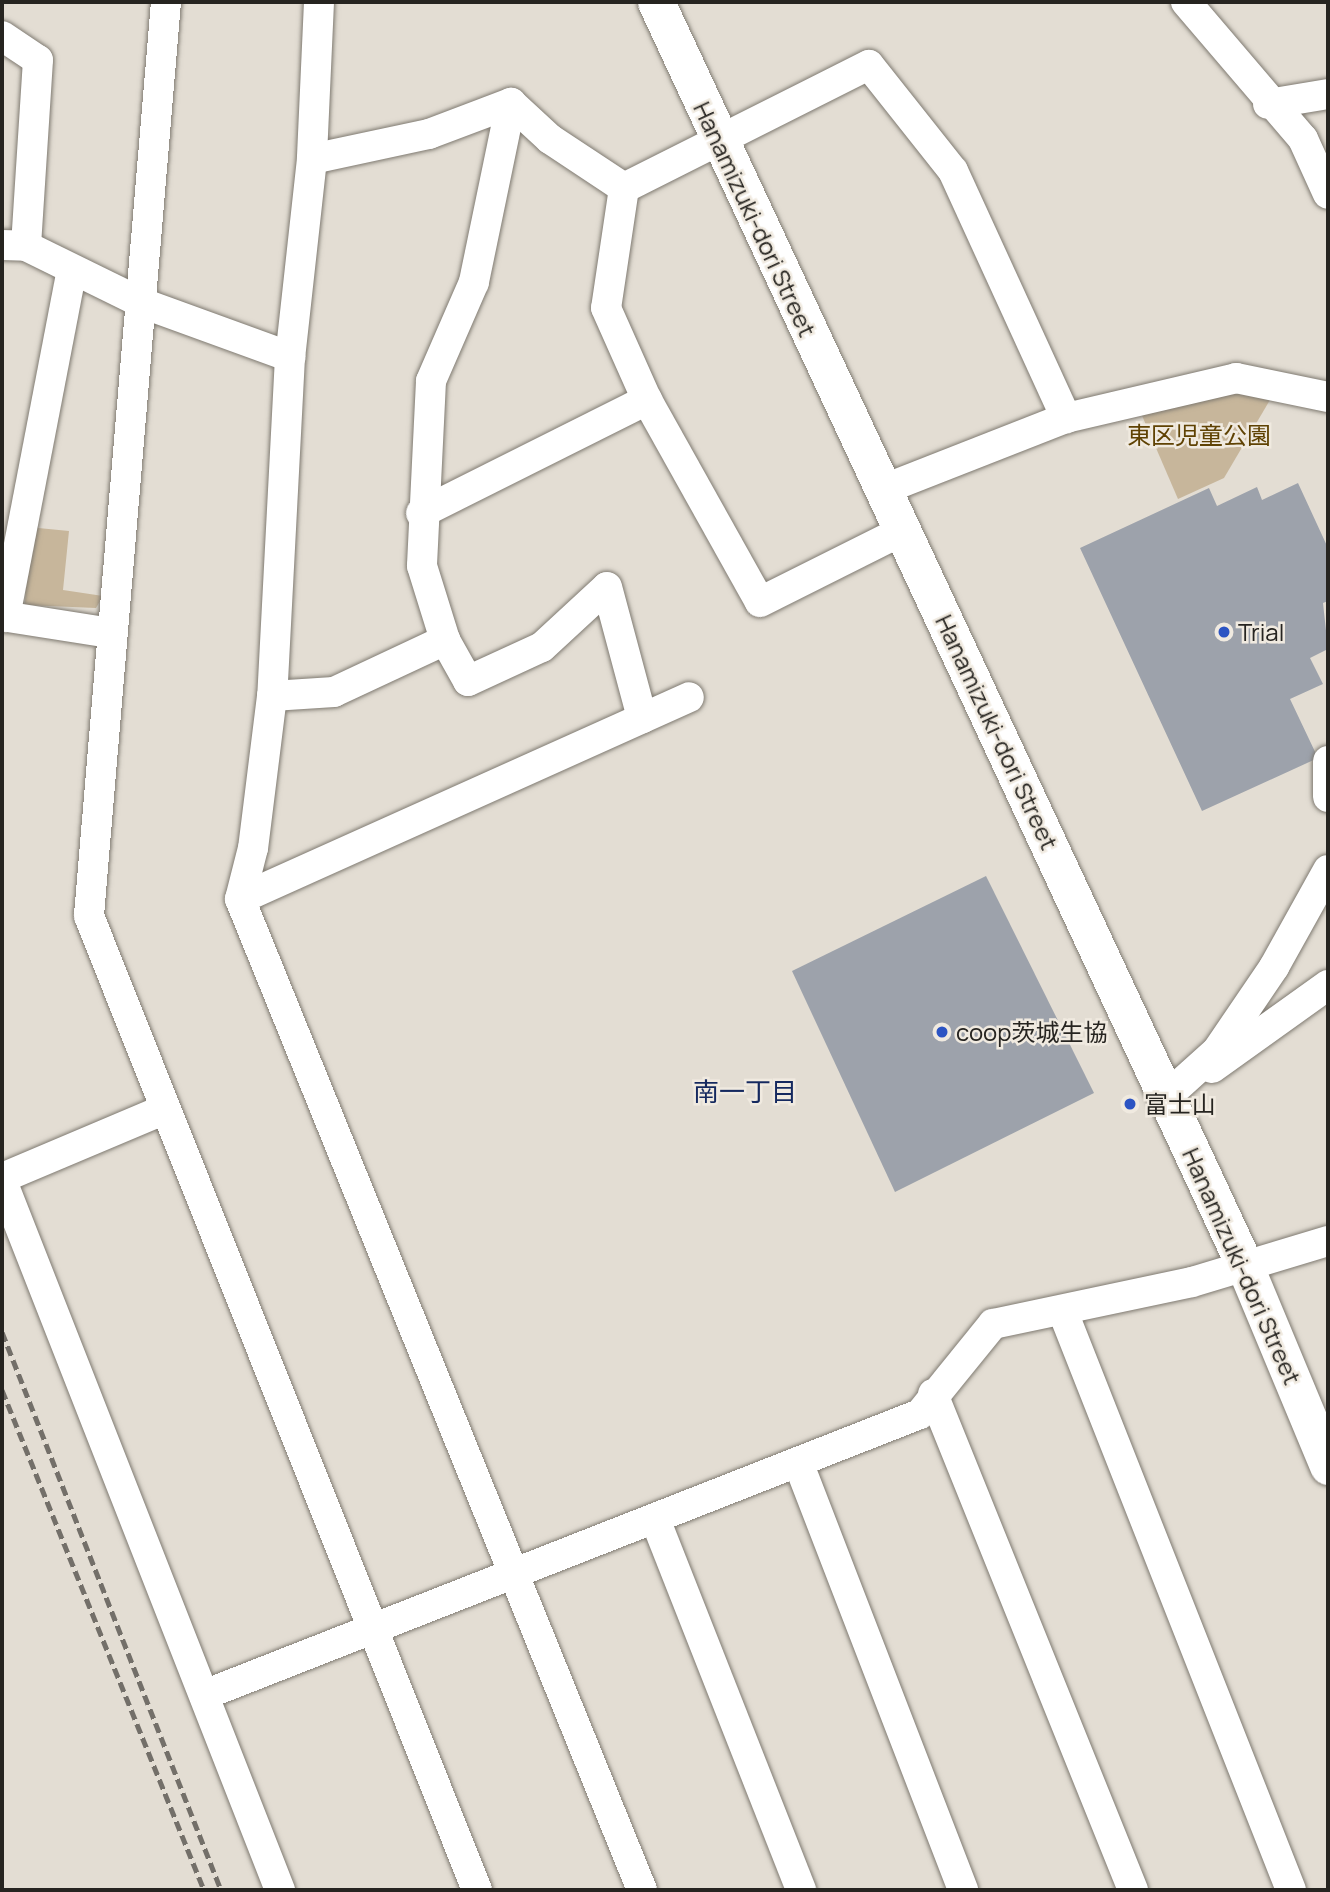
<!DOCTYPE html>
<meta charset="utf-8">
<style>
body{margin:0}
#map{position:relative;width:1330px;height:1892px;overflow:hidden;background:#e3ddd3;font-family:Manrope,"Noto Sans JP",sans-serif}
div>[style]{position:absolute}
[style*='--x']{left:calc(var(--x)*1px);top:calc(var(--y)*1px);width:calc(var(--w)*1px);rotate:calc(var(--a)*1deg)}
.green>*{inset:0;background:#c7b69b}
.building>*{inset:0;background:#9da2ab}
.roads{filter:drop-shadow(0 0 2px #7f7a71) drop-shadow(0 0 2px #7f7a71)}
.minor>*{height:30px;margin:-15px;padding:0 15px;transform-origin:15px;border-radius:15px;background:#fff}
.tertiary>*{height:37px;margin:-18.5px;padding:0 18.5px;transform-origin:18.5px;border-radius:18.5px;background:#fff}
.rail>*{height:5px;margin-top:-2.5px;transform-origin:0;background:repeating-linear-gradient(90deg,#736f69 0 10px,transparent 0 15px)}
.dots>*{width:19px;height:19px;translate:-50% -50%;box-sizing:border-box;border:4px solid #f0eae0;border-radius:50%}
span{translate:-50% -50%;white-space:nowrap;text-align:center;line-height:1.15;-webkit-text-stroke:5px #f0eae0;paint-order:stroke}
.street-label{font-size:24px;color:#262420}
.park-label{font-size:24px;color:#5f4203}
.poi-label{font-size:24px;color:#262420}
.left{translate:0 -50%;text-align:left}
.neighbourhood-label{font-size:26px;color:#15295f}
.frame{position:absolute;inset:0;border:4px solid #262420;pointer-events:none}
</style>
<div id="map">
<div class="green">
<i style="clip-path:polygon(1277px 388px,1224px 478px,1178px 499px,1137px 404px)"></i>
<i style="clip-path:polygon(28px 527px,69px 531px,63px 590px,103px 596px,96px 608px,25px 605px)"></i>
</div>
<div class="building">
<i style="clip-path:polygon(1298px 483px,1328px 548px,1328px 601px,1323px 603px,1328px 649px,1310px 658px,1323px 684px,1290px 699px,1318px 758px,1202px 811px,1080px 548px,1209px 488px,1217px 506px,1257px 487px,1262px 500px)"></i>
<i style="clip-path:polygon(986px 876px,1094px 1093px,895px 1192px,792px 971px)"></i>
</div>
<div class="roads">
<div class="minor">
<i style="--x:166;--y:2;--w:917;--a:94.82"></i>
<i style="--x:89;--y:916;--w:1048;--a:68.28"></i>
<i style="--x:319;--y:2;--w:157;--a:92.6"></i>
<i style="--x:312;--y:159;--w:199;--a:96.3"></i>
<i style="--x:290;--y:357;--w:339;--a:93"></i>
<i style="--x:272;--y:696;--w:153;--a:97.1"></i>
<i style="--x:253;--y:848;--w:53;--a:104.3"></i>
<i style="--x:240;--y:899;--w:1069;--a:67.92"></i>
<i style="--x:1186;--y:2;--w:180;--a:49.5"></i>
<i style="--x:1303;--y:139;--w:60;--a:65.6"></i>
<i style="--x:2;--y:36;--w:43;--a:33.7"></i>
<i style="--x:38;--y:60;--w:186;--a:93.7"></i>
<i style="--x:511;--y:103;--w:183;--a:101.7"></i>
<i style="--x:474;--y:282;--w:108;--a:113.5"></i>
<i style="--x:431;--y:381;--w:185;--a:92.8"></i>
<i style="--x:422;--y:566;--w:77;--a:72.7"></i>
<i style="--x:445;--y:640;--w:47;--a:60.7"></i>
<i style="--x:468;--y:681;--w:81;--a:-24.7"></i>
<i style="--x:542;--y:647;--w:88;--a:-42.7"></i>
<i style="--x:607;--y:587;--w:136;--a:75"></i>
<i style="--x:1268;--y:104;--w:61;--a:-9.5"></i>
<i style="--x:312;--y:159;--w:120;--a:-12.1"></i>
<i style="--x:429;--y:134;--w:88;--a:-20.7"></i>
<i style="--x:511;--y:103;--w:53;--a:42.7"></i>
<i style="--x:550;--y:139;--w:89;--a:33.5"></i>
<i style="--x:624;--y:188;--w:274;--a:-26.7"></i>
<i style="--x:869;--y:65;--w:135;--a:51.6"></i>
<i style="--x:953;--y:171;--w:272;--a:65.4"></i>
<i style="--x:624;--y:188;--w:121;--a:98.5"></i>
<i style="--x:606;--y:308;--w:101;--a:66"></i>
<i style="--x:647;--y:400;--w:231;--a:60.8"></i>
<i style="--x:760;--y:602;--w:159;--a:-26.6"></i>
<i style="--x:2;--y:245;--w:24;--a:2"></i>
<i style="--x:26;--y:246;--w:129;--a:26.2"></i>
<i style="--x:142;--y:303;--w:158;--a:20"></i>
<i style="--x:882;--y:490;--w:198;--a:-21.4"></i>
<i style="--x:1066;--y:418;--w:175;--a:-13.2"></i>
<i style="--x:1236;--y:378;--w:94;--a:11.7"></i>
<i style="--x:421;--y:513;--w:253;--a:-26.6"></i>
<i style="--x:2;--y:616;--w:110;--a:8.9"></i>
<i style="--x:5;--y:617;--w:353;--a:-79.1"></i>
<i style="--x:272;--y:696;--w:62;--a:-3.7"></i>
<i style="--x:334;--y:692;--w:123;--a:-25.1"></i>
<i style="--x:1328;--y:761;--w:36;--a:90"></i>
<i style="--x:240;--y:899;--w:492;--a:-24.2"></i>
<i style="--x:1212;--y:1068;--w:143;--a:-35.6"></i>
<i style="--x:1167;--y:1096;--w:67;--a:-42"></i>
<i style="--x:1217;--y:1051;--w:102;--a:-55.8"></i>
<i style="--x:1274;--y:967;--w:111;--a:-60.9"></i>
<i style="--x:2;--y:1178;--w:177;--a:-22.9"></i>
<i style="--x:2;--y:1181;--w:762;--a:68.59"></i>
<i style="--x:1063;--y:1312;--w:621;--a:68.47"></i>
<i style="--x:933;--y:1394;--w:535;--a:68.04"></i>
<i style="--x:798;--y:1462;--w:459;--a:68.9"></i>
<i style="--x:655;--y:1519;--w:399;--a:68.5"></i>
<i style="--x:204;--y:1695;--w:769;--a:-21.43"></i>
<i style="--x:920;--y:1414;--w:116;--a:-51"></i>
<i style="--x:993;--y:1324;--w:203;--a:-11.9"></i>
<i style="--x:1192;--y:1282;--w:142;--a:-16.8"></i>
</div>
<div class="tertiary">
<i style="--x:656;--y:2;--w:1392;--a:65.02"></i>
<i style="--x:1244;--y:1264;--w:219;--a:67.4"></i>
</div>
</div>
<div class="rail">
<i style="--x:2;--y:1332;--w:599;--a:68.57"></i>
<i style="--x:2;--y:1390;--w:539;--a:68"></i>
</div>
<div class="dots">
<i style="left:1224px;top:632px;background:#2c54c3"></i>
<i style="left:942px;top:1032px;background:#2c54c3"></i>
<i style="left:1130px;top:1104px;background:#2c54c3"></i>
</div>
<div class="street-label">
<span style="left:755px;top:219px;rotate:65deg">Hanamizuki-dori Street</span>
<span style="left:997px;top:732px;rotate:65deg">Hanamizuki-dori Street</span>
<span style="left:1242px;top:1266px;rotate:66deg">Hanamizuki-dori Street</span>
</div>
<div class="park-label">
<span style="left:1199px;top:435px">東区児童公園</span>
</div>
<div class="poi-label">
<span class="left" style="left:1238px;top:632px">Trial</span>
<span class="left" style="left:956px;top:1032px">coop茨城生協</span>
<span class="left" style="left:1144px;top:1104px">富士山</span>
</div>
<div class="neighbourhood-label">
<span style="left:745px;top:1092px">南一丁目</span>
</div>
<div class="frame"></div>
</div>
